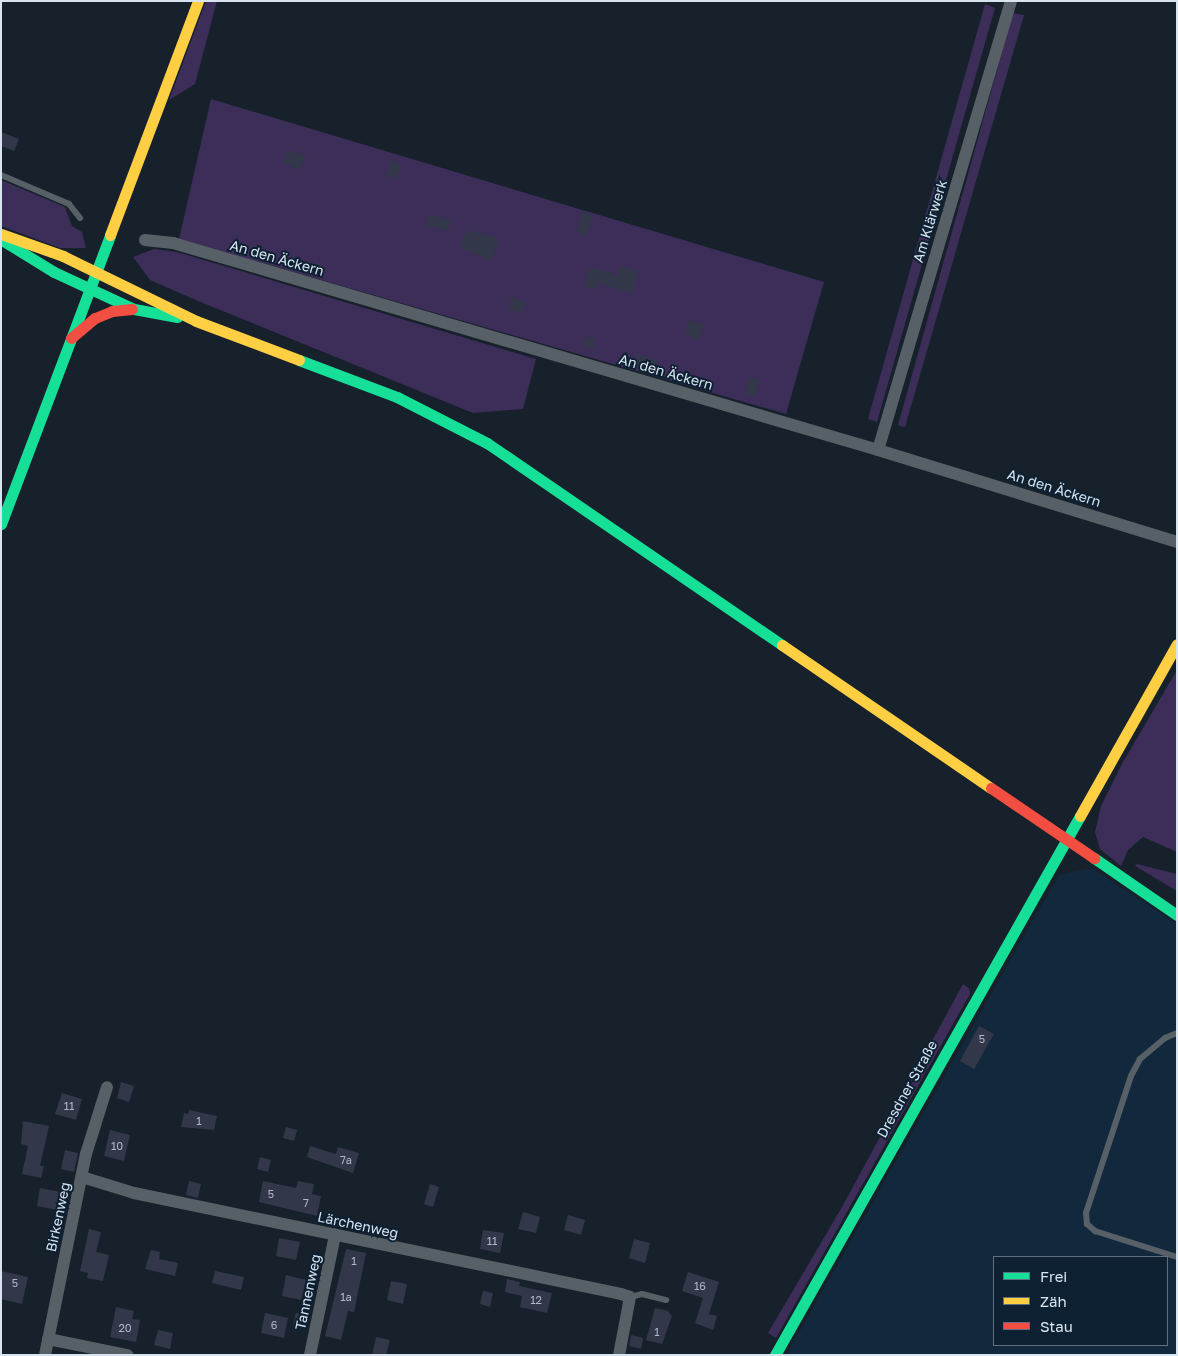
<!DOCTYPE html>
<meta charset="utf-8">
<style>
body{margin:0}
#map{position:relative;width:1178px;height:1356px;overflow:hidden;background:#16212b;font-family:"Golos Text",sans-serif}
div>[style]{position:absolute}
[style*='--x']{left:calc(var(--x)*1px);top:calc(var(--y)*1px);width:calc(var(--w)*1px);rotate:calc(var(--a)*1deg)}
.built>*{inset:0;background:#12283d}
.green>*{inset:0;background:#3c2e58}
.building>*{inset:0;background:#323849}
.lane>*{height:6px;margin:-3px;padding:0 3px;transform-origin:3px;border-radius:3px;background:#586067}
.street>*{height:12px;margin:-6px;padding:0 6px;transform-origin:6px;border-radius:6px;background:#586067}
.fast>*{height:11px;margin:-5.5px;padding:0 5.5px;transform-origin:5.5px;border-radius:5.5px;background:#16e098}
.slow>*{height:11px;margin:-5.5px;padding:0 5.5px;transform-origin:5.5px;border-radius:5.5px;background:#ffcf43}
.jam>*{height:11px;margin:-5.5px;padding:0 5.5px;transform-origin:5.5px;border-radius:5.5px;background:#f24e42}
span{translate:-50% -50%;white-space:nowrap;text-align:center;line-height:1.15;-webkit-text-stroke:4px #0e2133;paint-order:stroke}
.number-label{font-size:11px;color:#aeb9c6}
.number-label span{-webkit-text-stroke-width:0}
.street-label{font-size:14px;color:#d8e4f0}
.frame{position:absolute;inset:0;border:2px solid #d8e4f0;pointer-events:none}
.legend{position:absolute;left:993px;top:1256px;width:175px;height:90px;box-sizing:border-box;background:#0e2133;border:1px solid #5f6f7f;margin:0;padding:6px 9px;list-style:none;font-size:15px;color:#d8e4f0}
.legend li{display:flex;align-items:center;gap:10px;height:25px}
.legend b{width:25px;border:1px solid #5f6f7f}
</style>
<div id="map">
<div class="built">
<i style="clip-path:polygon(evenodd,1091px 868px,1177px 924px,1177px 1355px,786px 1355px,1059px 875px,1091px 868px,994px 1257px,1167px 1257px,1167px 1345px,994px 1345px,994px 1257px)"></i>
</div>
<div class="green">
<i style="clip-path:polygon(206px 1px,217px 1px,195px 84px,169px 100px)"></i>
<i style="clip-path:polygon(985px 4px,995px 8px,877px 422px,868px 419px)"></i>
<i style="clip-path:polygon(1013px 13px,1024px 15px,905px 427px,898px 425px)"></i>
<i style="clip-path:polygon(211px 99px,824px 282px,786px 414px,179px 239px)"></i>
<i style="clip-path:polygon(1px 180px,65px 207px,72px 226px,82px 232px,86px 248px,60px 248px,1px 226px)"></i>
<i style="clip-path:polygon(154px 249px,177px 252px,536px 359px,523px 409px,473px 413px,198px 301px,150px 280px,133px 257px)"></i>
<i style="clip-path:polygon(1177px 670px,1177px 852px,1143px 837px,1128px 850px,1121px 866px,1100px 849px,1095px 832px,1101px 806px,1123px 762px)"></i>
<i style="clip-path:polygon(1137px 864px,1177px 874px,1177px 891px,1135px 866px)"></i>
<i style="clip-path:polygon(963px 984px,969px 988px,970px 994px,776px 1338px,768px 1333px,842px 1207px)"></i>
</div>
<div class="building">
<i style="clip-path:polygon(1px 132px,19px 139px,14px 151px,1px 146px)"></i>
<i style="clip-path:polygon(288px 150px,305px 156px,301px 169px,283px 163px)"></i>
<i style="clip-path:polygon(392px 161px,402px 165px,396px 179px,386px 175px)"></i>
<i style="clip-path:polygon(582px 212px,593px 216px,586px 236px,576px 232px)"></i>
<i style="clip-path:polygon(430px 214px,451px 221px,448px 231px,426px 225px)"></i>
<i style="clip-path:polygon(467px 230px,499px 238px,492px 261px,460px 248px)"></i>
<i style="clip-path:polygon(620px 266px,638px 271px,632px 293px,598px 283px,596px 289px,584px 286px,590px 267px,618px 275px)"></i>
<i style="clip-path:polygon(512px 297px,526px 302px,522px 313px,508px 309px)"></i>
<i style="clip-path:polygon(690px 320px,704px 325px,699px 340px,685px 335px)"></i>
<i style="clip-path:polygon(586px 336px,596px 340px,593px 349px,583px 346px)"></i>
<i style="clip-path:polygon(638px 354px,658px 361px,654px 371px,635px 365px)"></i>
<i style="clip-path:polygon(749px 377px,760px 381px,755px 397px,744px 394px)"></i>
<i style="clip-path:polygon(979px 1026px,994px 1034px,974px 1069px,960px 1061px)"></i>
<i style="clip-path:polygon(121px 1082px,134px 1086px,129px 1102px,117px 1098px)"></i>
<i style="clip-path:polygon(62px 1093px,82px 1099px,76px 1120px,55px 1114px)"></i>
<i style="clip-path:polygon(189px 1110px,217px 1116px,214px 1130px,181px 1127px,184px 1113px,188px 1114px)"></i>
<i style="clip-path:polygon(23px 1121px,49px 1126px,40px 1166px,44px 1166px,41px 1178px,22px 1174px,28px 1146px,21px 1144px)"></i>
<i style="clip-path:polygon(286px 1127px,297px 1130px,294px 1141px,283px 1138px)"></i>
<i style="clip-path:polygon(110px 1130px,130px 1135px,124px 1161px,104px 1156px)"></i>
<i style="clip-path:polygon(310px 1146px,336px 1154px,338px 1147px,359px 1153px,353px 1173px,307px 1157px)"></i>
<i style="clip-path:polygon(65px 1150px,78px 1153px,74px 1172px,61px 1169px)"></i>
<i style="clip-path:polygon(260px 1157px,271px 1160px,268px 1172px,257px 1169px)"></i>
<i style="clip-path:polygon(189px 1181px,201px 1184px,198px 1198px,186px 1195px)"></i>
<i style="clip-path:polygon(263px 1181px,296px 1188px,298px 1181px,314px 1184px,312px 1194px,321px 1196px,317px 1216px,259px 1202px)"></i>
<i style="clip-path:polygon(430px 1184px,439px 1187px,433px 1207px,424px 1204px)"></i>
<i style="clip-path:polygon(40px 1188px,61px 1192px,57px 1210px,37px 1206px)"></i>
<i style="clip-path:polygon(523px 1212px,540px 1217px,536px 1233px,518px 1229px)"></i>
<i style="clip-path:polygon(568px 1215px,585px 1220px,581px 1235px,564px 1230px)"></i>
<i style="clip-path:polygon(89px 1229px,101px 1232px,96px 1252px,109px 1255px,103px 1281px,87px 1278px,88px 1273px,80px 1271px)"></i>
<i style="clip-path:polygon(483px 1230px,504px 1233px,500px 1253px,480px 1249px)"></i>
<i style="clip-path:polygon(279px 1238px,300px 1242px,296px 1260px,276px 1256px)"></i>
<i style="clip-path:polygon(634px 1239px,650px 1243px,645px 1263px,629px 1258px)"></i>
<i style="clip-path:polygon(346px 1249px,366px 1253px,354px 1312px,348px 1311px,341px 1340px,325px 1336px)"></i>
<i style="clip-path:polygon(151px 1250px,160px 1252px,159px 1259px,178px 1263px,175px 1276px,145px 1269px)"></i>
<i style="clip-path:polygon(1px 1271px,28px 1277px,22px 1304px,1px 1299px)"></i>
<i style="clip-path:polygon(215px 1271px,244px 1277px,241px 1290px,212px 1283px)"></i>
<i style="clip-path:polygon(688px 1272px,719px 1282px,709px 1314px,717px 1316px,713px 1330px,695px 1323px,703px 1298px,682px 1291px)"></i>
<i style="clip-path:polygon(286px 1275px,306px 1280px,301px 1300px,282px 1296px)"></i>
<i style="clip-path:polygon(507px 1279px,520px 1282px,519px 1286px,552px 1293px,547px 1313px,520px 1307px,522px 1296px,505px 1292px)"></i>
<i style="clip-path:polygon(391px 1281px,407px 1284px,403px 1304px,387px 1300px)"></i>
<i style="clip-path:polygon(483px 1291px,493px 1293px,490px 1307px,480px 1304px)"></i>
<i style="clip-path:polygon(116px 1307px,134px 1311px,132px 1319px,140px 1320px,136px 1342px,110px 1337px)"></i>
<i style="clip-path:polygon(655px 1308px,668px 1311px,672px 1316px,662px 1344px,646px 1340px)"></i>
<i style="clip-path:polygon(265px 1313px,288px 1318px,284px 1338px,261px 1333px)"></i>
<i style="clip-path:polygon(296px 1313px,307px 1315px,305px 1327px,293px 1324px)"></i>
<i style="clip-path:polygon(158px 1330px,173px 1333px,170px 1349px,154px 1345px)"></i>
<i style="clip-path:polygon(631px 1335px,643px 1338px,641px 1349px,629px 1346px)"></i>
<i style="clip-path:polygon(376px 1337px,390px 1340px,386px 1355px,372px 1355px)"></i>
</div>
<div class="lane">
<i style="--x:1;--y:175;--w:74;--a:23.1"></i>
<i style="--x:69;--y:204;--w:18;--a:52"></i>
<i style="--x:1177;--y:1033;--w:13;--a:157"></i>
<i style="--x:1165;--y:1038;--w:33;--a:140"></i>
<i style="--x:1140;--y:1059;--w:19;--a:118"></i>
<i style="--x:1131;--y:1076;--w:144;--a:108.2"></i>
<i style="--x:1086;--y:1213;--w:11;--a:85"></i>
<i style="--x:1087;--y:1224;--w:11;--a:41"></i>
<i style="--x:1095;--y:1231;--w:86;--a:17.6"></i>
<i style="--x:630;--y:1297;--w:12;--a:-14"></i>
<i style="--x:642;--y:1294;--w:25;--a:14"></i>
</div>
<div class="street">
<i style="--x:145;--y:240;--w:28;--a:6"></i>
<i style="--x:173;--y:243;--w:735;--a:16.36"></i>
<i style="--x:878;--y:450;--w:313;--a:17.1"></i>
<i style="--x:878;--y:450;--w:468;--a:-73.5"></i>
<i style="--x:82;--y:1177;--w:54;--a:17.1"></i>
<i style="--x:134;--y:1193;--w:497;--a:11.7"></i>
<i style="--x:621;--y:1294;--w:9;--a:18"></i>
<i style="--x:630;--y:1297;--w:59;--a:100.7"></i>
<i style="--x:48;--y:1339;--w:81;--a:11.4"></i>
<i style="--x:45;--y:1355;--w:205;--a:-78.5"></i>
<i style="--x:86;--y:1154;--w:70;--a:-72.6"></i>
<i style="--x:310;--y:1355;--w:123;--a:-78.2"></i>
</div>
<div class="fast">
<i style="--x:2;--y:240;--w:61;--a:31.6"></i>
<i style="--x:54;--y:272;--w:88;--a:24.8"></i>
<i style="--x:134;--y:309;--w:44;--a:10.5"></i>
<i style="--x:299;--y:360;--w:105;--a:20.7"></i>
<i style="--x:397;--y:397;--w:101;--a:27.1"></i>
<i style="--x:487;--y:443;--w:358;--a:34.4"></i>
<i style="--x:1;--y:524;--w:309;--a:-69.3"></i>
<i style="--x:1094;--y:858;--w:101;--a:34.5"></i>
<i style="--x:775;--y:1355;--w:619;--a:-60.5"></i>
</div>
<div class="slow">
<i style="--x:1;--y:234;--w:66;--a:19.5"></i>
<i style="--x:63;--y:256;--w:148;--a:26"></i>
<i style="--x:196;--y:321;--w:110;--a:20.7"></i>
<i style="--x:110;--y:235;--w:250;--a:-69.4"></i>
<i style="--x:782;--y:645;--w:253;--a:34.4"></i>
<i style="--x:1080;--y:816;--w:197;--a:-60.6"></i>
</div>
<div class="jam">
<i style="--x:71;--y:338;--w:31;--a:-40"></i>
<i style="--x:95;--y:318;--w:18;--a:-22"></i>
<i style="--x:112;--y:311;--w:20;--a:-6"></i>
<i style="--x:991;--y:788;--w:125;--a:34.2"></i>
</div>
<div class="number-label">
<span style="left:982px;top:1039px">5</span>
<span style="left:69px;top:1106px">11</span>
<span style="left:199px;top:1121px">1</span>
<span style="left:117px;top:1146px">10</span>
<span style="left:346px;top:1160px">7a</span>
<span style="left:271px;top:1194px">5</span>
<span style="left:306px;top:1203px">7</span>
<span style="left:492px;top:1241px">11</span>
<span style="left:354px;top:1261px">1</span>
<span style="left:15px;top:1283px">5</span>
<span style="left:700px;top:1286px">16</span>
<span style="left:346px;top:1297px">1a</span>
<span style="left:536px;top:1300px">12</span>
<span style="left:274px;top:1325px">6</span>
<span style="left:125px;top:1328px">20</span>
<span style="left:657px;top:1332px">1</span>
</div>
<div class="street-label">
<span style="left:930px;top:221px;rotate:-73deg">Am Klärwerk</span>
<span style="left:277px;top:258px;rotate:16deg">An den Äckern</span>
<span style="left:666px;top:372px;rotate:16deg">An den Äckern</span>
<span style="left:1054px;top:488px;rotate:17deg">An den Äckern</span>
<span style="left:907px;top:1089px;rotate:-61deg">Dresdner Straße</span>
<span style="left:58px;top:1217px;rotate:-78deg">Birkenweg</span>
<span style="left:358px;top:1225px;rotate:12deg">Lärchenweg</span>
<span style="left:308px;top:1292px;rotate:-78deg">Tannenweg</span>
</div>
<div class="frame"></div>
<ul class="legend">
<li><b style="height:6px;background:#16e098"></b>Frei</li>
<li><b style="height:6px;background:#ffcf43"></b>Zäh</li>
<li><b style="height:6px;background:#f24e42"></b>Stau</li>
</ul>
</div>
